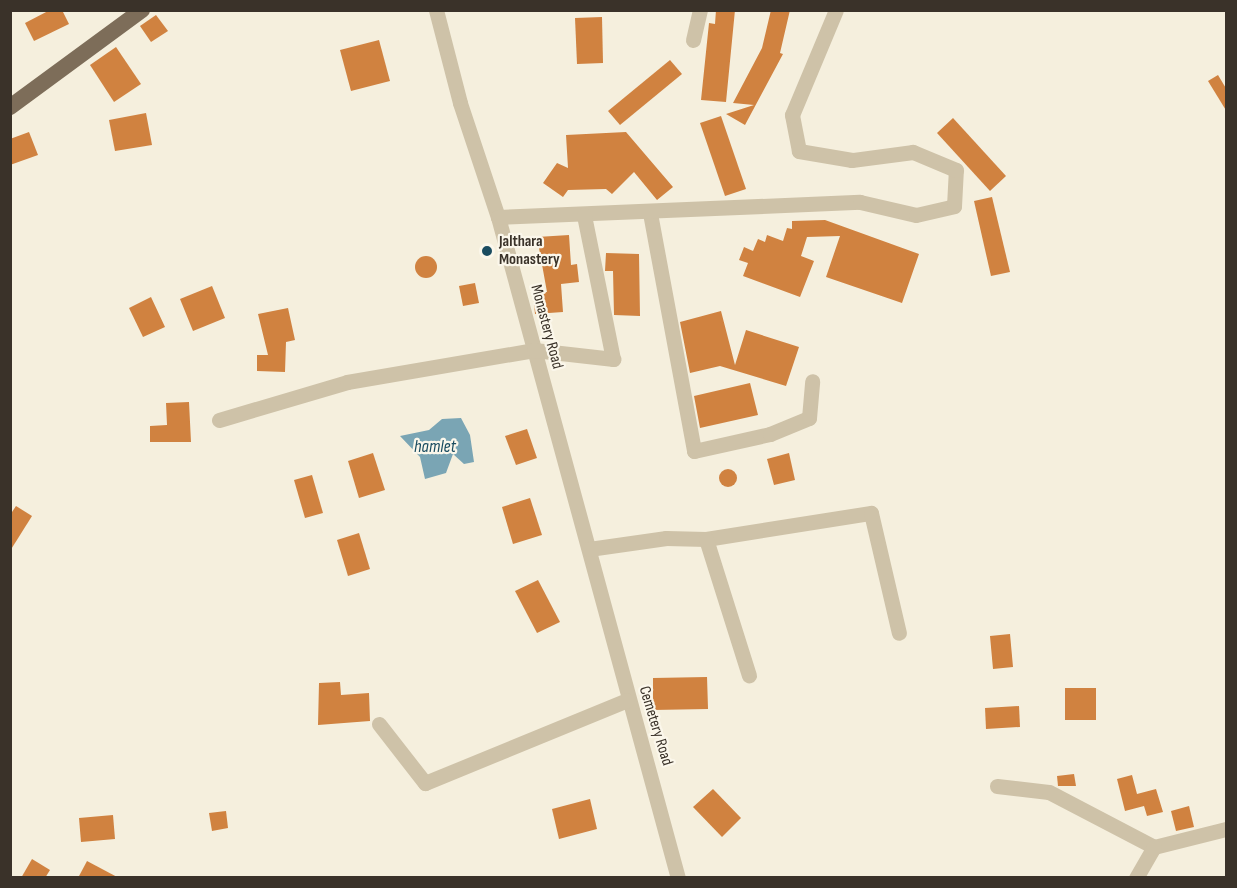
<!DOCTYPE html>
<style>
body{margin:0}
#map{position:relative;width:1237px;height:888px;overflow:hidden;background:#f5efdd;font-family:"Sofia Sans Condensed",sans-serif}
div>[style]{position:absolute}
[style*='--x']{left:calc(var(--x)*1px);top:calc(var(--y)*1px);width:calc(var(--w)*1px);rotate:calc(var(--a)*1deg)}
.water>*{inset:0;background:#7aa5b4}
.building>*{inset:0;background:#d08240}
.round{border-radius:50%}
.minor>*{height:15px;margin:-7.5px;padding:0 7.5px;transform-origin:7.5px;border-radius:7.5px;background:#cec2a8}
.primary>*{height:16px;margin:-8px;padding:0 8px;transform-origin:8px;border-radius:8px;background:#7d6d59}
.dots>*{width:16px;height:16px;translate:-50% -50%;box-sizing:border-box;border:3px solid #fbf7eb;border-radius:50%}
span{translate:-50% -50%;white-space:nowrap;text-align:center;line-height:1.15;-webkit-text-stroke:4.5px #fbf7eb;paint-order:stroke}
.poi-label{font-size:16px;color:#3a3229;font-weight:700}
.left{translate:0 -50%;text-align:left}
.street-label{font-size:16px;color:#3a3229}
.water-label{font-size:18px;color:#1a4c60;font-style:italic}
.frame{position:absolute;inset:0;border:12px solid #3a3229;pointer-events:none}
</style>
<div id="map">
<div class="water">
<i style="clip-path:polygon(461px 418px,470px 435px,474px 462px,464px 464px,453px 454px,446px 473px,425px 479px,420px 457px,400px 436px,429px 430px,442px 419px)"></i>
</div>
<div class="building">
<i style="clip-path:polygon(50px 10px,62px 10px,69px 24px,34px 41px,25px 23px)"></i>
<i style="clip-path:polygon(716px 10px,735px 10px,726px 102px,701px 100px,709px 23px,715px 24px)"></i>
<i style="clip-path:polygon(771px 10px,790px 10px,780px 53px,783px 54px,745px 125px,726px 114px,754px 105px,733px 103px,762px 48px)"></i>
<i style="clip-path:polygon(156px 15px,168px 31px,151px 42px,140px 26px)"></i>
<i style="clip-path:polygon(602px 17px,603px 63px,577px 64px,575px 18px)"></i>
<i style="clip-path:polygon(379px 40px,390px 81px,351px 91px,340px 50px)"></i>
<i style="clip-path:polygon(116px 47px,141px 84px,114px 102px,90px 65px)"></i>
<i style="clip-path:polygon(670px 60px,682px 74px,620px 125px,608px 111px)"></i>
<i style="clip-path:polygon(1218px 75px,1227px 90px,1227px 112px,1208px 81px)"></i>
<i style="clip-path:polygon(146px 113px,152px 145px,115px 151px,109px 120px)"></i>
<i style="clip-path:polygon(721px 116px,746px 189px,725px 196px,700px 123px)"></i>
<i style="clip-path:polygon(953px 118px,1006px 176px,990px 191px,937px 133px)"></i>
<i style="clip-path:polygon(29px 132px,38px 155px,10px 165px,10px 139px)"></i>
<i style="clip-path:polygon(626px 132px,673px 187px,657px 200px,634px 172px,612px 194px,606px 189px,568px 190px,563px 197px,543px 183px,557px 163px,568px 168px,566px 135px)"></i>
<i style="clip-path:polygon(992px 197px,1010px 272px,991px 276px,974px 201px)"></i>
<i style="clip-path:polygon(825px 220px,919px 254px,902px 303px,826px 277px,840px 236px,807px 237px,801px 256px,814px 261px,800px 297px,743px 276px,748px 263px,739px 260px,744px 247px,753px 251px,758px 239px,765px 242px,767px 235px,783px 241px,787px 228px,792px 229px,792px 221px)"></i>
<i style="clip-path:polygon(569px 235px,571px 265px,577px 264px,579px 282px,561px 284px,563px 312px,535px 314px,533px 293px,547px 292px,537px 237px)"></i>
<i style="clip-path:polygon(606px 253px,639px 254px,640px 316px,614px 315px,613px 271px,605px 271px)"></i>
<i class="round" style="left:415px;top:256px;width:22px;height:22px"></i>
<i style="clip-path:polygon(475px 283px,479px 303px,463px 306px,459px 286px)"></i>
<i style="clip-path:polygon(212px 286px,225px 318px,193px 331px,180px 299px)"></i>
<i style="clip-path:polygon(151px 297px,165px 327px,143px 337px,129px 308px)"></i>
<i style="clip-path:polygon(288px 308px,295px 340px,286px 342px,285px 372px,257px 371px,257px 355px,268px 355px,258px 314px)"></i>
<i style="clip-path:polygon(721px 311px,735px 365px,746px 330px,799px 347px,786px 386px,720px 366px,690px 373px,680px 322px)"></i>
<i style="clip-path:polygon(750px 383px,758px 415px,700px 428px,694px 396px)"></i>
<i style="clip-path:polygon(189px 402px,191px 442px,150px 442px,150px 426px,167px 425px,166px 403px)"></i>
<i style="clip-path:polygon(527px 429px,537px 458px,516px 465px,505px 436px)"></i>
<i style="clip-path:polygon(373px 453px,385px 490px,359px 498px,348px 461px)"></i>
<i style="clip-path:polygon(789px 453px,795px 480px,774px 485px,767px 459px)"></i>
<i class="round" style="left:719px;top:469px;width:18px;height:18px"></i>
<i style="clip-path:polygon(312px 475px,323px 513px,305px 518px,294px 480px)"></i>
<i style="clip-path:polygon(530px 498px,542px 535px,513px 544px,502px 507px)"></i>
<i style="clip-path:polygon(16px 506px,32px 516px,10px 551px,10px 515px)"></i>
<i style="clip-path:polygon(359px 533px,370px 569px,348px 576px,337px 540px)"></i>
<i style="clip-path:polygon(538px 580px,560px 622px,537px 633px,515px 591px)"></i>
<i style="clip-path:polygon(1010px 634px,1013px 667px,993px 669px,990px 636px)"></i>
<i style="clip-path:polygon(707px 677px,708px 709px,653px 710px,653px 678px)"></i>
<i style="clip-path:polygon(340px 682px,341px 695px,369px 693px,370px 721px,318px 725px,319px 683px)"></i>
<i style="clip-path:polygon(1065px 688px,1096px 688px,1096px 720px,1065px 720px)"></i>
<i style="clip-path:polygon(1019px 706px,1020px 727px,986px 729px,985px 708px)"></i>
<i style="clip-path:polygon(1074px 774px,1076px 786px,1058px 786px,1057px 776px)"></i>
<i style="clip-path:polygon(1132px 775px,1137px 794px,1156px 789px,1163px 812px,1147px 816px,1144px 806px,1125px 811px,1117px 779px)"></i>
<i style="clip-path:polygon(713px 789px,741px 818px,722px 837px,693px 807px)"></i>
<i style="clip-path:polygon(590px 799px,597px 829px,559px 839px,552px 809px)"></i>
<i style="clip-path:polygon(1189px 806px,1194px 827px,1176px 831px,1171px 811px)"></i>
<i style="clip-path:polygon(226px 811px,228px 828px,212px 831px,209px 813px)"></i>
<i style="clip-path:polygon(113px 815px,115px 839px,81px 842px,79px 818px)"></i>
<i style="clip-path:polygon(32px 859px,50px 870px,45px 878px,21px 878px)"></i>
<i style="clip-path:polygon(87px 861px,119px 878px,78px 878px)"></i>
</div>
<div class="minor">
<i style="--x:436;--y:10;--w:96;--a:75.5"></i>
<i style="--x:460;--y:103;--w:120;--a:71.6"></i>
<i style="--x:498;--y:217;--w:685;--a:74.77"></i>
<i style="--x:693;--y:40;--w:31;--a:-77"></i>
<i style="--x:650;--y:213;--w:242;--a:79.5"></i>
<i style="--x:694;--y:451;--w:78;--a:-12.6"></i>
<i style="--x:770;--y:434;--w:42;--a:-22.3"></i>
<i style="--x:809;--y:418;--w:37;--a:-85"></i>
<i style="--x:498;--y:217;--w:362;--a:-2.4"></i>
<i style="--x:860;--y:202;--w:57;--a:13.1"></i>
<i style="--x:916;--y:215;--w:39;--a:-13"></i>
<i style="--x:954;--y:206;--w:36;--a:-87"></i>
<i style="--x:956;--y:170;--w:47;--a:-157.3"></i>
<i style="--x:913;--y:152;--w:62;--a:172.5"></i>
<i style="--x:852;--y:160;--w:54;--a:-170.4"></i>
<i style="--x:799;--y:151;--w:37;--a:-101"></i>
<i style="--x:792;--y:115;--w:114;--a:-67.3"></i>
<i style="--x:219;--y:420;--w:134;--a:-16.5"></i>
<i style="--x:347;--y:382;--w:190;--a:-9.7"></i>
<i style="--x:534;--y:350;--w:80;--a:6.5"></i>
<i style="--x:613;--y:359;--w:147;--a:-101.4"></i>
<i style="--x:706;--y:539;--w:167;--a:-9"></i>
<i style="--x:871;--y:513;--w:123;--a:76.9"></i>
<i style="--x:589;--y:549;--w:78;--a:-8.1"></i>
<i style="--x:666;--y:538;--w:40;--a:1.4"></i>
<i style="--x:706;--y:539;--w:143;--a:72.5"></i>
<i style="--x:379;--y:724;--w:75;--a:52.1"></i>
<i style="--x:425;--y:783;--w:218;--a:-22.3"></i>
<i style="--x:997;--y:786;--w:52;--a:6.6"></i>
<i style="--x:1049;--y:792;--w:119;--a:27.6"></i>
<i style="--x:1154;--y:847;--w:74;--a:-14"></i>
<i style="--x:1136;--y:878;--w:36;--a:-60"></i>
</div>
<div class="primary">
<i style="--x:10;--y:107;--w:164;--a:-36.3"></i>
</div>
<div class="dots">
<i style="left:487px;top:251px;background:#1a4c60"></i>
</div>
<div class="poi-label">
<span class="left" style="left:499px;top:251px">Jalthara<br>Monastery</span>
</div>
<div class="street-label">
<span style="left:546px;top:327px;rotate:75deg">Monastery Road</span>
<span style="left:655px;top:726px;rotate:73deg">Cemetery Road</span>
</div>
<div class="water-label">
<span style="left:435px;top:447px">hamlet</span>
</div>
<div class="frame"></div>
</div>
